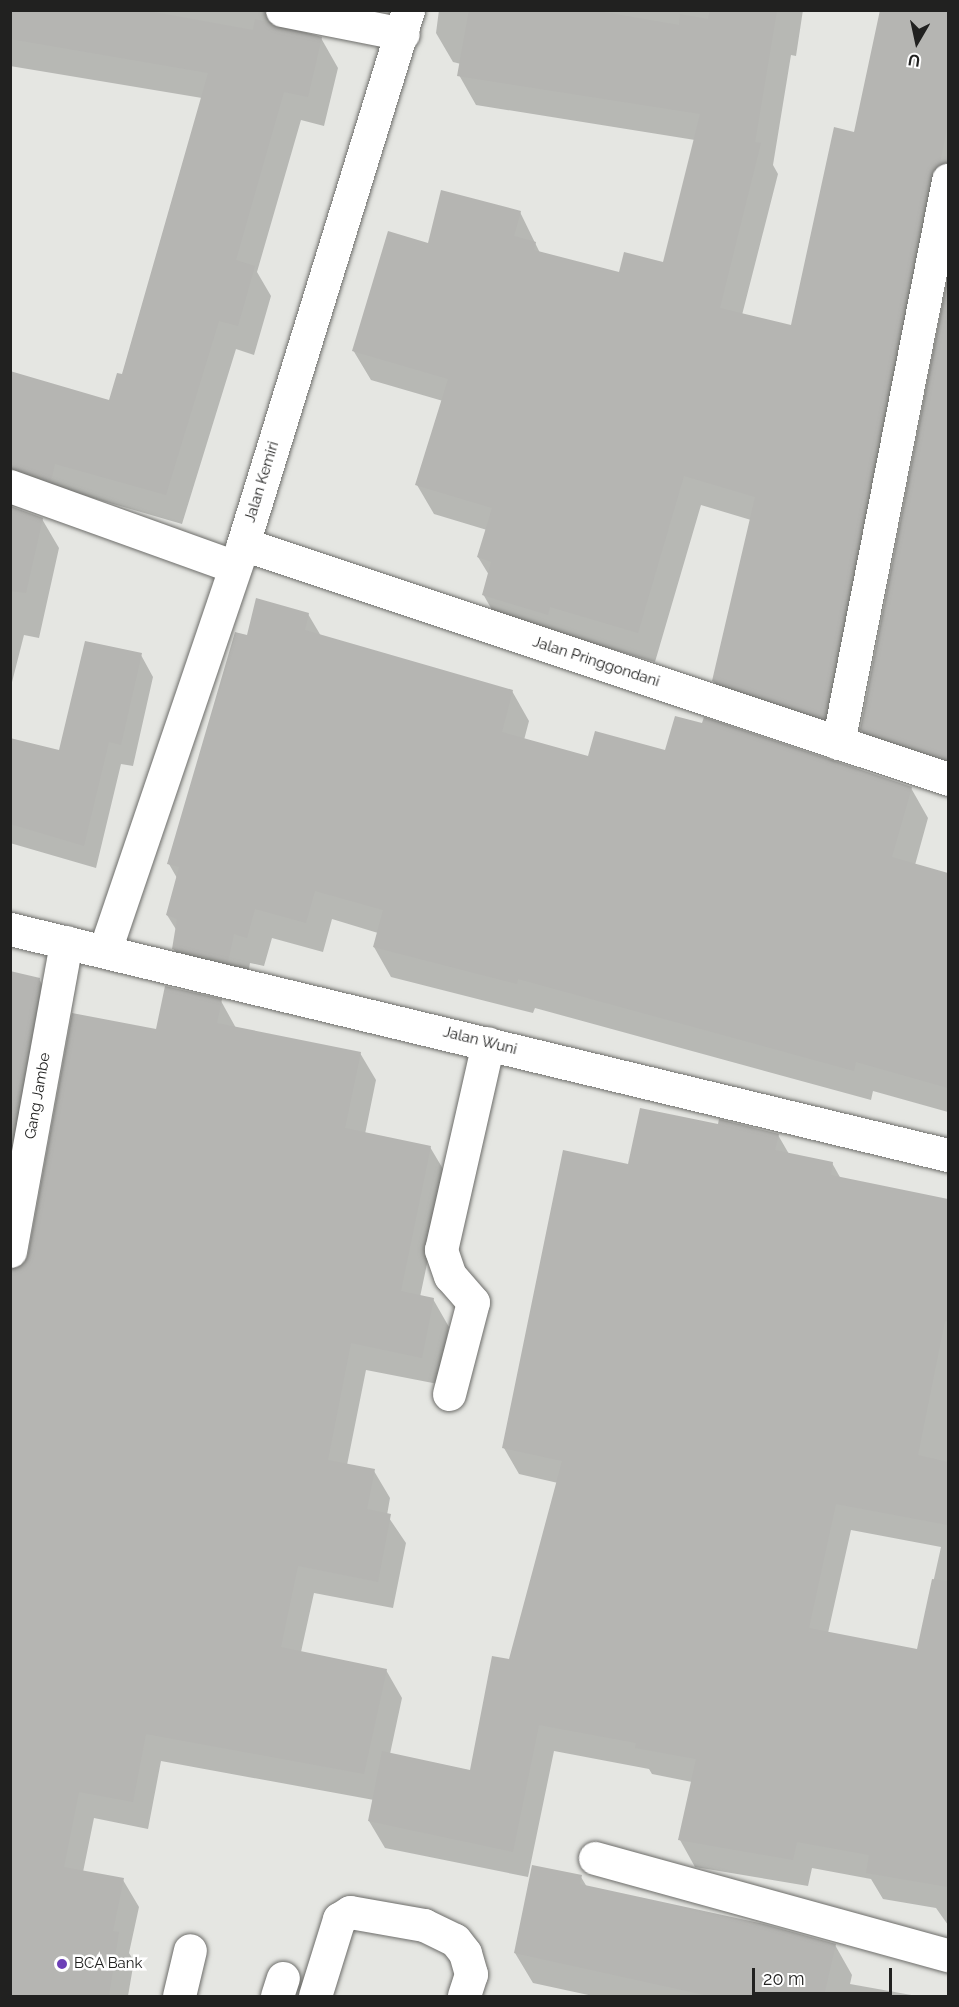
<!DOCTYPE html>
<style>
body{margin:0}
#map{position:relative;width:959px;height:2007px;overflow:hidden;background:#e5e6e2;font-family:Raleway,sans-serif}
div>[style]{position:absolute}
[style*='--x']{left:calc(var(--x)*1px);top:calc(var(--y)*1px);width:calc(var(--w)*1px);rotate:calc(var(--a)*1deg)}
.shadow>*{inset:0;background:#0003}
.building>*{inset:0;background:#b5b5b2}
.roads{filter:drop-shadow(0 0 2px #6d6d6a) drop-shadow(0 0 2px #6d6d6a)}
.minor>*{height:33px;margin:-16.5px;padding:0 16.5px;transform-origin:16.5px;border-radius:16.5px;background:#fff}
.major>*{height:33px;margin:-16.5px;padding:0 16.5px;transform-origin:16.5px;border-radius:16.5px;background:#fff}
.dots>*{width:16px;height:16px;translate:-50% -50%;box-sizing:border-box;border:3px solid #fff;border-radius:50%}
span{translate:-50% -50%;white-space:nowrap;text-align:center;line-height:1.15;-webkit-text-stroke:5px #fff;paint-order:stroke}
.street-label{font-size:15px;color:#212120}
.poi-label{font-size:15px;color:#212120}
.left{translate:0 -50%;text-align:left}
.frame{position:absolute;inset:0;border:12px solid #212120;pointer-events:none}
.north{position:absolute;left:887px;top:12px;width:60px;height:60px;-webkit-text-stroke:4px #fff;paint-order:stroke;rotate:189deg;font-size:16px;font-weight:700;line-height:24px;text-align:center;color:#212120}
.north::after{content:'';display:block;margin:auto;width:21px;height:27px;background:#212120;clip-path:polygon(50% 0,100% 100%,50% 72%,0 100%)}
.scale{position:absolute;left:752px;top:1968px;width:140px;height:27px;box-sizing:border-box;border:3px solid #212120;border-top:0;padding-left:8px;font-size:18px;line-height:21px;white-space:nowrap;color:#212120;-webkit-text-stroke:4px #fff;paint-order:stroke}
</style>
<div id="map">
<div class="shadow">
<i style="clip-path:polygon(10px 10px,337px 10px,293px 21px,286px 30px,321px 38px,338px 68px,324px 126px,301px 120px,257px 272px,271px 296px,254px 355px,236px 349px,182px 524px,72px 492px,14px 501px,12px 507px,42px 519px,59px 548px,39px 638px,24px 635px,10px 690px,10px 373px,110px 402px,123px 376px,202px 98px,10px 66px)"></i>
<i style="clip-path:polygon(439px 10px,803px 10px,796px 56px,791px 55px,773px 165px,778px 174px,742px 315px,792px 327px,855px 134px,881px 10px,948px 10px,948px 203px,840px 747px,731px 710px,713px 680px,751px 520px,701px 505px,655px 662px,567px 636px,500px 624px,483px 594px,489px 575px,478px 557px,487px 530px,434px 514px,417px 485px,443px 401px,371px 380px,353px 350px,429px 245px,520px 212px,540px 253px,620px 274px,664px 263px,695px 140px,476px 105px,459px 75px,461px 64px,453px 62px,436px 33px)"></i>
<i style="clip-path:polygon(948px 283px,948px 784px,878px 759px,861px 730px)"></i>
<i style="clip-path:polygon(308px 614px,321px 636px,512px 691px,529px 721px,524px 740px,589px 758px,666px 752px,911px 788px,928px 818px,915px 865px,948px 875px,948px 1112px,873px 1091px,871px 1100px,535px 1008px,533px 1013px,391px 977px,374px 947px,378px 933px,332px 919px,323px 952px,272px 938px,264px 966px,250px 963px,245px 991px,190px 978px,173px 948px,177px 931px,167px 915px,177px 878px,169px 864px,248px 637px)"></i>
<i style="clip-path:polygon(141px 655px,153px 677px,133px 766px,121px 764px,96px 868px,10px 843px,10px 740px,60px 752px)"></i>
<i style="clip-path:polygon(10px 972px,39px 979px,55px 1007px,10px 1253px)"></i>
<i style="clip-path:polygon(evenodd,221px 1001px,236px 1028px,360px 1053px,376px 1080px,365px 1134px,430px 1147px,446px 1174px,420px 1297px,433px 1299px,449px 1327px,438px 1384px,366px 1370px,347px 1465px,374px 1471px,390px 1498px,387px 1515px,406px 1543px,393px 1608px,314px 1593px,301px 1652px,386px 1670px,402px 1698px,390px 1754px,472px 1771px,511px 1661px,558px 1483px,519px 1474px,504px 1448px,629px 1166px,778px 1135px,789px 1154px,832px 1163px,841px 1179px,948px 1200px,948px 1925px,936px 1908px,883px 1899px,871px 1879px,812px 1868px,808px 1886px,695px 1867px,680px 1840px,692px 1782px,652px 1774px,649px 1769px,554px 1751px,528px 1877px,385px 1848px,369px 1821px,374px 1800px,161px 1761px,148px 1829px,94px 1818px,83px 1872px,123px 1880px,139px 1907px,129px 1953px,134px 1961px,128px 1996px,10px 1996px,10px 1269px,17px 1270px,30px 1255px,157px 1030px,221px 1001px,851px 1530px,941px 1547px,918px 1651px,828px 1633px,851px 1530px)"></i>
<i style="clip-path:polygon(581px 1877px,587px 1887px,835px 1945px,852px 1975px,850px 1984px,917px 1996px,593px 1996px,533px 1983px,515px 1953px)"></i>
</div>
<div class="building">
<i style="clip-path:polygon(10px 10px,143px 10px,253px 30px,255px 19px,322px 37px,308px 97px,284px 92px,236px 260px,255px 266px,238px 326px,219px 321px,166px 495px,55px 464px,51px 481px,10px 468px,10px 371px,109px 400px,117px 373px,122px 374px,208px 73px,10px 39px)"></i>
<i style="clip-path:polygon(469px 10px,592px 10px,679px 25px,680px 14px,708px 19px,710px 10px,777px 10px,755px 142px,761px 143px,720px 308px,791px 325px,834px 127px,854px 132px,880px 10px,948px 10px,948px 123px,940px 163px,930px 176px,824px 718px,712px 681px,755px 497px,684px 476px,638px 633px,550px 607px,548px 615px,482px 595px,491px 562px,477px 557px,492px 508px,415px 485px,448px 379px,352px 351px,388px 231px,428px 243px,441px 190px,521px 211px,514px 236px,536px 242px,534px 250px,619px 272px,624px 252px,663px 262px,700px 114px,457px 76px)"></i>
<i style="clip-path:polygon(948px 275px,948px 759px,860px 730px)"></i>
<i style="clip-path:polygon(10px 506px,43px 518px,26px 593px,10px 591px)"></i>
<i style="clip-path:polygon(256px 598px,309px 613px,305px 630px,513px 690px,502px 732px,588px 756px,595px 731px,665px 750px,675px 716px,702px 723px,704px 717px,912px 787px,892px 857px,948px 873px,948px 1088px,856px 1062px,854px 1071px,518px 979px,517px 984px,373px 947px,383px 910px,315px 891px,306px 923px,255px 909px,247px 938px,234px 934px,228px 962px,172px 949px,177px 919px,166px 915px,179px 867px,167px 864px,235px 632px,247px 635px)"></i>
<i style="clip-path:polygon(85px 641px,142px 653px,121px 745px,109px 742px,84px 846px,10px 824px,10px 738px,59px 750px)"></i>
<i style="clip-path:polygon(10px 971px,40px 978px,10px 1143px)"></i>
<i style="clip-path:polygon(165px 986px,222px 999px,217px 1023px,361px 1052px,345px 1128px,431px 1146px,401px 1291px,434px 1298px,422px 1358px,351px 1343px,328px 1460px,375px 1469px,367px 1509px,391px 1514px,378px 1582px,298px 1566px,281px 1647px,387px 1669px,364px 1774px,146px 1734px,133px 1802px,79px 1792px,64px 1867px,124px 1878px,113px 1931px,119px 1932px,109px 1996px,10px 1996px,10px 1269px,24px 1264px,28px 1254px,72px 1013px,156px 1029px)"></i>
<i style="clip-path:polygon(640px 1108px,718px 1124px,719px 1119px,779px 1134px,775px 1150px,833px 1162px,831px 1175px,948px 1199px,948px 1322px,945px 1321px,918px 1455px,948px 1462px,948px 1525px,836px 1504px,809px 1628px,917px 1649px,932px 1579px,948px 1581px,948px 1887px,866px 1873px,869px 1855px,797px 1842px,793px 1860px,678px 1840px,696px 1759px,635px 1748px,636px 1743px,539px 1725px,513px 1852px,368px 1821px,382px 1751px,470px 1770px,492px 1656px,509px 1659px,562px 1461px,502px 1448px,563px 1150px,628px 1164px)"></i>
<i style="clip-path:polygon(532px 1865px,582px 1875px,580px 1884px,764px 1924px,836px 1944px,824px 1996px,709px 1996px,514px 1953px)"></i>
</div>
<div class="roads">
<div class="minor">
<i style="--x:282;--y:10;--w:123;--a:11.2"></i>
<i style="--x:10;--y:486;--w:239;--a:19.8"></i>
<i style="--x:243;--y:544;--w:743;--a:18.43"></i>
<i style="--x:838;--y:743;--w:574;--a:-78.94"></i>
<i style="--x:10;--y:1251;--w:314;--a:-79.7"></i>
<i style="--x:449;--y:1394;--w:95;--a:-75.4"></i>
<i style="--x:473;--y:1302;--w:35;--a:-131"></i>
<i style="--x:450;--y:1276;--w:28;--a:-109"></i>
<i style="--x:441;--y:1250;--w:212;--a:-77.2"></i>
<i style="--x:595;--y:1858;--w:366;--a:15.4"></i>
<i style="--x:179;--y:1996;--w:47;--a:-76.6"></i>
<i style="--x:277;--y:1996;--w:19;--a:-72"></i>
<i style="--x:315;--y:1996;--w:81;--a:-72.7"></i>
<i style="--x:339;--y:1919;--w:13;--a:-32"></i>
<i style="--x:350;--y:1912;--w:75;--a:10"></i>
<i style="--x:424;--y:1925;--w:34;--a:26"></i>
<i style="--x:455;--y:1940;--w:16;--a:52"></i>
<i style="--x:465;--y:1953;--w:22;--a:74"></i>
<i style="--x:471;--y:1974;--w:23;--a:108"></i>
</div>
<div class="major">
<i style="--x:10;--y:929;--w:965;--a:13.55"></i>
<i style="--x:105;--y:950;--w:429;--a:-71.2"></i>
<i style="--x:243;--y:544;--w:559;--a:-72.83"></i>
</div>
</div>
<div class="dots">
<i style="left:62px;top:1964px;background:#6c3fb7"></i>
</div>
<div class="street-label">
<span style="left:262px;top:482px;rotate:-73deg">Jalan Kemiri</span>
<span style="left:596px;top:662px;rotate:18deg">Jalan Pringgondani</span>
<span style="left:480px;top:1041px;rotate:14deg">Jalan Wuni</span>
<span style="left:38px;top:1096px;rotate:-80deg">Gang Jambe</span>
</div>
<div class="poi-label">
<span class="left" style="left:74px;top:1964px">BCA Bank</span>
</div>
<div class="frame"></div>
<div class="north">U</div>
<div class="scale">20 m</div>
</div>
